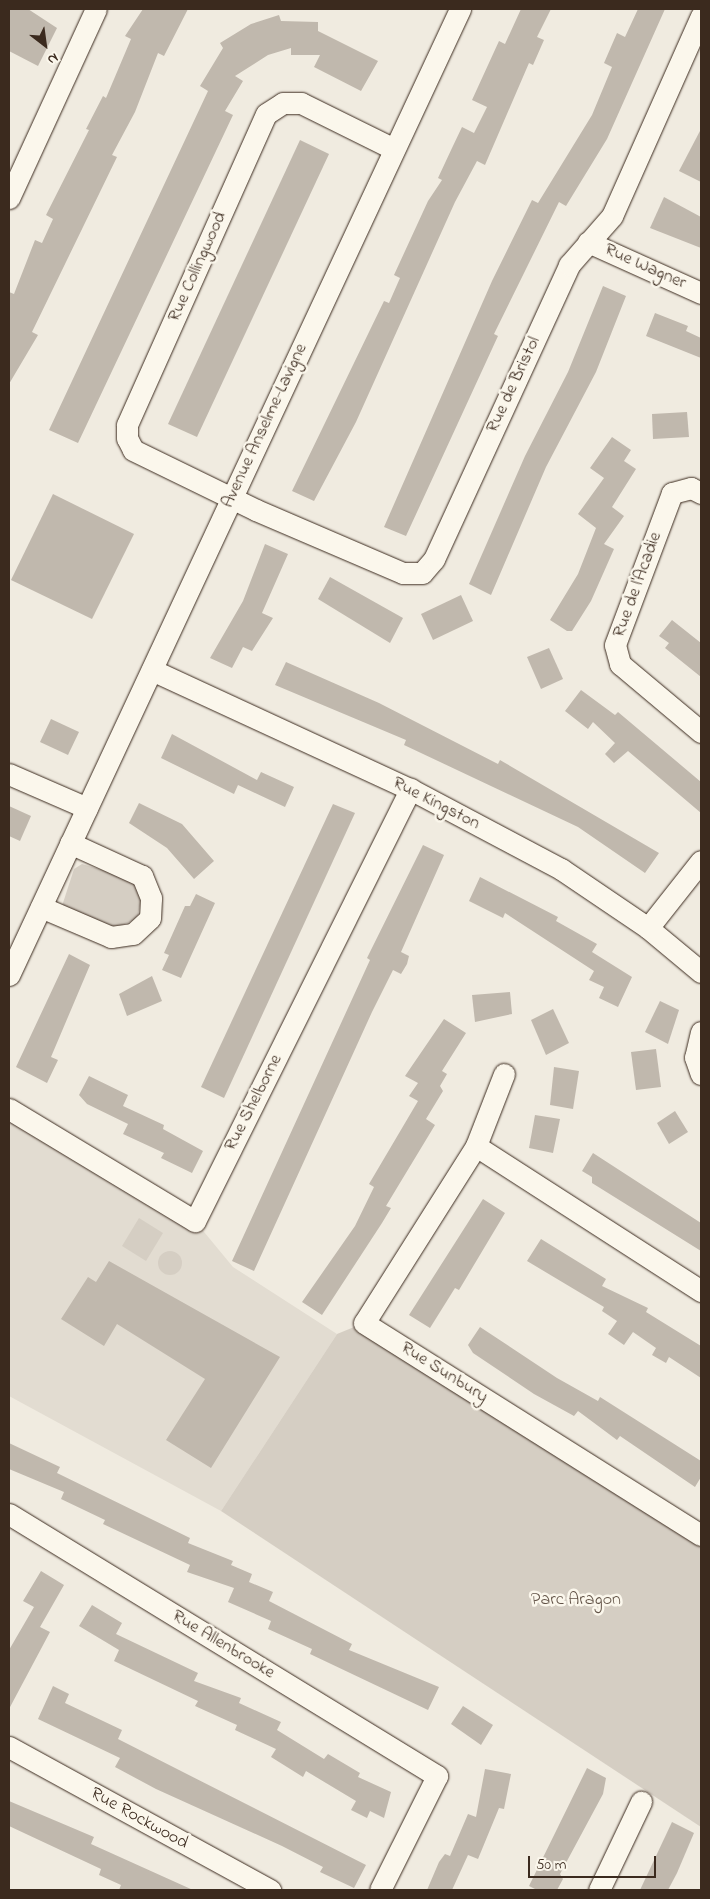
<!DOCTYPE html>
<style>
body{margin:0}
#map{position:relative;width:710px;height:1899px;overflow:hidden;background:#f0ebe0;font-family:"Indie Flower",sans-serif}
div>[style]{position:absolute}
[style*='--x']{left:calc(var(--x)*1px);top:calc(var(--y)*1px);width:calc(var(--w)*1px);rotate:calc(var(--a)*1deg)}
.built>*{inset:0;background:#e2dcd1}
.green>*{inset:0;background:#d5cec3}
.round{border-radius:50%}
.building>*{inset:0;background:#c0b8ad}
.roads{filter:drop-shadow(0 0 1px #3b2a1e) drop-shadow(0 0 1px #3b2a1e)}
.minor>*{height:21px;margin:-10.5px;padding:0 10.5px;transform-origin:10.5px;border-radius:10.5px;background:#fbf7ec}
span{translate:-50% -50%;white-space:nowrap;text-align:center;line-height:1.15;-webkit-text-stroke:5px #fbf7ec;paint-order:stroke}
.street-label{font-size:18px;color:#3b2a1e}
.park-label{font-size:18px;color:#625347}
.frame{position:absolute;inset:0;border:10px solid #3b2a1e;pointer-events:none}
.north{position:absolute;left:20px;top:20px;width:50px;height:50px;-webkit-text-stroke:4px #fbf7ec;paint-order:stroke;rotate:150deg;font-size:14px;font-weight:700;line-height:20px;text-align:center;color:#3b2a1e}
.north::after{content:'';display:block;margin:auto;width:18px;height:22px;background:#3b2a1e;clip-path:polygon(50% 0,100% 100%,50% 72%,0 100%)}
.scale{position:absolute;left:528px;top:1856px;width:128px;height:22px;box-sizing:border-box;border:2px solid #3b2a1e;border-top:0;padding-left:6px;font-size:15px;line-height:18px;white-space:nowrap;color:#3b2a1e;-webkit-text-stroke:4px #fbf7ec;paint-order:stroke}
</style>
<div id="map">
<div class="built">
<i style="clip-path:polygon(9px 1109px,195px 1221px,233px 1267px,337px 1334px,221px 1511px,9px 1396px)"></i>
</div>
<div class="green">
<i style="clip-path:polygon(82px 864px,132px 879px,142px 896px,137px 919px,112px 929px,62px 906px,74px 869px)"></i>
<i style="clip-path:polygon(139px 1218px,163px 1233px,146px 1261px,122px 1246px)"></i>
<i class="round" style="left:158px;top:1251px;width:24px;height:24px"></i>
<i style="clip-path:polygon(364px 1323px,701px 1535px,701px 1827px,221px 1511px,337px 1334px)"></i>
</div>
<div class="building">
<i style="clip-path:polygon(9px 9px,28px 9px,57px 28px,38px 66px,9px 51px)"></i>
<i style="clip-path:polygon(143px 9px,188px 9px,164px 56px,158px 53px,135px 112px,112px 155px,117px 157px,32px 332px,38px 335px,9px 384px,9px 292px,14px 294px,35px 240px,42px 243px,53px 219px,46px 215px,89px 130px,86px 129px,103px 96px,106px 98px,131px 39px,125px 36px)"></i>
<i style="clip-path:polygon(521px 9px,551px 9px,537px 37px,544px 40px,533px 65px,529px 63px,485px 165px,477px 161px,455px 202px,356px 422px,314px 501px,292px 491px,384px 301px,389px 303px,400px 278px,394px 275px,428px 201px,442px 180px,438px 178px,452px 148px,462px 127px,474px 133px,487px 107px,472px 100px,499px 41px,505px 44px)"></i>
<i style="clip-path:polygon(638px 9px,665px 9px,607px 139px,566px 206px,559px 202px,494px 334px,498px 336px,406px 536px,384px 527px,492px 281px,532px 200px,538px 203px,592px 115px,612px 67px,604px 63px,617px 33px,625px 37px)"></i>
<i style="clip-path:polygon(279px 15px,281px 21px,318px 22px,318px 31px,378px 61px,361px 91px,314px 67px,320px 55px,291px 55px,291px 48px,268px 55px,235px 76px,243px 81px,225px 111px,233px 115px,78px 443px,49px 430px,208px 91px,200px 86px,223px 48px,220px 43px,251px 24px)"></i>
<i style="clip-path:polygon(701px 129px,701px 182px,679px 171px)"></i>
<i style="clip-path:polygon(300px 140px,329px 154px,197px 437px,168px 424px)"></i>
<i style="clip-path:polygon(664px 197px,701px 217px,701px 248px,650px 228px)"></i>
<i style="clip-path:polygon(603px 286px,626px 296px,596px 372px,546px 467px,491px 595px,469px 584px,525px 456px,568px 372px)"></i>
<i style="clip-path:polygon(655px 313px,688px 326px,686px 331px,701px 338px,701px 358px,646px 336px)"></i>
<i style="clip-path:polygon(687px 412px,689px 437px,653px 439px,652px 414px)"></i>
<i style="clip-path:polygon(612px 437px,631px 450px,624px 461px,636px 469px,612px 507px,624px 516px,604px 544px,614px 549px,591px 601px,572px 631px,567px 631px,550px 620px,578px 574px,596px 528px,578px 514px,604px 478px,590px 468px)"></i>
<i style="clip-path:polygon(53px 494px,134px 534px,92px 619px,11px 580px)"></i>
<i style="clip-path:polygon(265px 544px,288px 554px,262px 613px,273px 618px,252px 651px,243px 647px,232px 668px,210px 658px,243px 601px)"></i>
<i style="clip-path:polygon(330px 577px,403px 618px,390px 643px,318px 599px)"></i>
<i style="clip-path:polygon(461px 595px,473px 621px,433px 640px,421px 614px)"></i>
<i style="clip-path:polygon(672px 620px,701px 643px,701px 677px,665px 648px,669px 643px,659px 636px)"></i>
<i style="clip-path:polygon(549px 648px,563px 679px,541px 689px,527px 657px)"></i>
<i style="clip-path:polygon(286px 662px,379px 703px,498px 764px,500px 760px,659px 853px,645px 873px,578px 827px,404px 745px,406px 740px,275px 685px)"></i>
<i style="clip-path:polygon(581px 690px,615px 715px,618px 712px,701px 782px,701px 813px,628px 751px,614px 763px,605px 754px,615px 743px,593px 722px,588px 729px,565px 711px)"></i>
<i style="clip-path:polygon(51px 719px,79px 732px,68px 755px,40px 742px)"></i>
<i style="clip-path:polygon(172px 734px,257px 780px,261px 772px,294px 787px,285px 807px,238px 785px,234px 794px,161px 758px)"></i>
<i style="clip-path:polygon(139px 803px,182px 824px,214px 861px,194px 879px,167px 848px,129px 823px)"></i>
<i style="clip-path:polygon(333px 804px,355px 813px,224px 1098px,201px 1087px)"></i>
<i style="clip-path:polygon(9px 806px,31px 816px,20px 841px,9px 836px)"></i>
<i style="clip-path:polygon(423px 845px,444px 855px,401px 952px,409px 956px,407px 964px,401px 974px,393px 970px,372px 1012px,254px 1271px,232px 1261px,370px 960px,367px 958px)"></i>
<i style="clip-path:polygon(480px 877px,558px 917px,556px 921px,597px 944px,592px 952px,632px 977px,618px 1007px,599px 998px,604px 987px,589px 980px,594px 971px,505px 913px,503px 918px,469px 901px)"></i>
<i style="clip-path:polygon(196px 894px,215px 903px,181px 978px,162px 970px,169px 955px,164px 953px,185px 906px,190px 906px)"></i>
<i style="clip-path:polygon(69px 954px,90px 965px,51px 1057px,58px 1060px,47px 1083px,16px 1067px)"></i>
<i style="clip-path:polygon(152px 976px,162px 1001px,127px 1016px,119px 994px)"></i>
<i style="clip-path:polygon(510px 992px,512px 1014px,475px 1022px,472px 995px)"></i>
<i style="clip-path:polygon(660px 1001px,679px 1010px,668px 1044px,645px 1032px)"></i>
<i style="clip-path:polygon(553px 1009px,569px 1043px,546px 1055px,531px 1020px)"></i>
<i style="clip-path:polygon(444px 1019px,466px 1033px,442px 1071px,447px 1074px,440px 1086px,443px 1091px,426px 1119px,435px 1125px,386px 1206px,391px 1208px,382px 1223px,322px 1315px,302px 1302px,355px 1226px,374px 1187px,369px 1184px,418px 1101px,409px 1096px,418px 1083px,405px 1076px)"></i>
<i style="clip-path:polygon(656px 1049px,661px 1087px,636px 1090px,631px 1052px)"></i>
<i style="clip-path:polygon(554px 1067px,579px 1071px,573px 1109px,550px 1105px)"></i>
<i style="clip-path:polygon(89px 1076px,128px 1095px,123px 1106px,164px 1125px,163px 1129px,203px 1151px,192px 1173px,161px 1158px,164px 1153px,123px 1134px,128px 1124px,87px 1104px,79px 1095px)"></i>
<i style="clip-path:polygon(675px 1111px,688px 1132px,669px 1144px,657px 1123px)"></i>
<i style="clip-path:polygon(535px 1115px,560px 1119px,553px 1153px,529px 1148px)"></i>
<i style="clip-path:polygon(593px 1153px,701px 1223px,701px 1251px,592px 1183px,592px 1177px,582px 1171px)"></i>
<i style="clip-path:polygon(483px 1199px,505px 1213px,459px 1290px,455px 1288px,430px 1328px,409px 1315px)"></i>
<i style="clip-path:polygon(541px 1239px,606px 1279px,602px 1286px,648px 1308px,646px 1312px,701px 1346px,701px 1378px,669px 1357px,666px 1363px,652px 1355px,656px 1348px,633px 1332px,624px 1345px,608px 1334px,617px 1321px,602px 1311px,604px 1307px,527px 1261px)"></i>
<i style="clip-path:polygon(109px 1261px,280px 1357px,211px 1468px,166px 1440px,205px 1379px,117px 1324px,104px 1346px,61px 1319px,88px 1277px,96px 1282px)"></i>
<i style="clip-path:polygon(480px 1327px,557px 1378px,598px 1401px,600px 1397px,701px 1461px,701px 1477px,695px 1487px,620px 1436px,617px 1440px,578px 1411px,574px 1416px,534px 1394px,473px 1353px,468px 1345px)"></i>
<i style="clip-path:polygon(9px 1443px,60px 1467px,57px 1473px,190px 1538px,188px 1543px,233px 1561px,231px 1565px,252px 1574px,249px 1582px,273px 1592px,269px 1601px,352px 1644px,349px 1650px,439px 1687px,428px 1710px,310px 1654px,312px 1649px,268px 1629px,271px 1621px,228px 1602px,234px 1588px,187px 1572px,190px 1565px,103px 1524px,105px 1520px,61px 1499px,64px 1492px,9px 1469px)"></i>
<i style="clip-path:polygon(41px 1571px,64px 1585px,40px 1627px,50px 1632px,9px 1709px,9px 1650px,34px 1607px,23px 1601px)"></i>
<i style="clip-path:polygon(92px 1605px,122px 1623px,116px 1634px,198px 1673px,194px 1681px,241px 1698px,239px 1703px,281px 1722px,277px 1730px,324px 1759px,328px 1754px,360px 1773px,358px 1777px,391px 1792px,384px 1818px,370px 1811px,367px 1818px,351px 1810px,356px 1801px,306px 1771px,303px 1777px,271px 1757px,276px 1749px,235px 1730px,237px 1725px,195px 1706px,198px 1701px,114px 1661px,119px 1650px,79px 1626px)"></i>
<i style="clip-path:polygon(53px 1686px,69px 1694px,65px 1703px,122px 1730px,118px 1739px,366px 1865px,354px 1888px,320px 1872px,323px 1867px,282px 1846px,156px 1789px,115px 1767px,120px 1758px,38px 1719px)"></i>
<i style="clip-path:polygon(463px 1706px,493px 1725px,481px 1745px,451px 1724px)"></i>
<i style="clip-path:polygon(587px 1768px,606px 1778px,603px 1794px,560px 1874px,563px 1879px,557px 1890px,537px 1890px,529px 1886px)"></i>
<i style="clip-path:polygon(485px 1769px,511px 1774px,504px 1809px,499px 1808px,478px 1859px,468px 1855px,452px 1890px,427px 1890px,439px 1862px,445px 1854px,450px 1856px,468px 1814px,476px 1817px)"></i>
<i style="clip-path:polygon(9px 1801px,94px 1837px,91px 1844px,193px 1890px,119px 1890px,121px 1885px,99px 1875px,101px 1869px,9px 1826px)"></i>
<i style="clip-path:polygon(672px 1822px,694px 1833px,677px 1873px,668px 1890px,640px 1890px)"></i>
</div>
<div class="roads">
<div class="minor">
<i style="--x:394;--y:149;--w:104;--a:-153.7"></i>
<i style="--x:301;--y:103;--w:18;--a:180"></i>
<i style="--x:283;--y:103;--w:20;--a:147"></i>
<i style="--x:266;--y:114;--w:341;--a:114.1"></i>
<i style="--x:127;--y:425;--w:13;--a:90"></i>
<i style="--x:127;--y:438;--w:13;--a:63"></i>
<i style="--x:133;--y:450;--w:137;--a:26"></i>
<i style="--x:256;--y:510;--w:160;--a:23.2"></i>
<i style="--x:403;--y:573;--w:19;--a:0"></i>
<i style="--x:422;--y:573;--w:18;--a:-49"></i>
<i style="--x:434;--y:559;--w:324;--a:-65.3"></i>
<i style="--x:569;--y:265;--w:65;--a:-48.7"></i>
<i style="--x:612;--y:216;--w:219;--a:-66"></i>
<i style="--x:9;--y:198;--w:208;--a:-65.3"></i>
<i style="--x:588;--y:242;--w:124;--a:24.3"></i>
<i style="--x:701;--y:493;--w:11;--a:-153"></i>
<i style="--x:691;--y:488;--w:20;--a:165"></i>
<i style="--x:672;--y:493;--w:162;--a:110.6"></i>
<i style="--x:615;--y:645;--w:20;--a:75"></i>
<i style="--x:620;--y:664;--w:106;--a:40"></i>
<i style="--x:152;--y:670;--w:284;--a:24.8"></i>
<i style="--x:410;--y:789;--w:171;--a:27.9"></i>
<i style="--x:561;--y:869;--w:105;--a:34.1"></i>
<i style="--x:648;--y:928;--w:69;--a:39.7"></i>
<i style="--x:9;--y:774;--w:85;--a:23.6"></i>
<i style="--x:41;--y:907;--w:76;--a:23.2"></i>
<i style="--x:111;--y:937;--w:22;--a:-8"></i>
<i style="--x:133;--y:934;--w:23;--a:-43"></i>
<i style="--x:150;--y:918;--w:20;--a:-87"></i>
<i style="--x:151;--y:898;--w:24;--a:-112"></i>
<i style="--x:142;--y:876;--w:79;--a:-155.4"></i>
<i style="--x:648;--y:928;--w:85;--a:-51.7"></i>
<i style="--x:9;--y:975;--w:1066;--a:-64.97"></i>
<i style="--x:701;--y:1032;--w:26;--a:103"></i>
<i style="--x:695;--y:1057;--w:18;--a:71"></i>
<i style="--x:504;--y:1074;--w:77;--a:111.3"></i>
<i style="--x:476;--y:1146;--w:209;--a:122.3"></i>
<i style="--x:364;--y:1323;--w:398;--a:32.2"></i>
<i style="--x:9;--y:1109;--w:217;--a:31.1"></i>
<i style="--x:195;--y:1221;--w:483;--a:-63.5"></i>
<i style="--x:476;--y:1146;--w:268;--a:32.8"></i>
<i style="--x:9;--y:1514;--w:502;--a:31.47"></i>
<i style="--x:437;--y:1776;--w:127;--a:116.6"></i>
<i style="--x:9;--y:1747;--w:298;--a:28.7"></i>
<i style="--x:599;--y:1890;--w:98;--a:-64.5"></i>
</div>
</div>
<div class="street-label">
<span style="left:198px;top:267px;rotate:-66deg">Rue Collingwood</span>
<span style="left:645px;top:267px;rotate:24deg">Rue Wagner</span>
<span style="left:514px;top:385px;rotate:-65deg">Rue de Bristol</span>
<span style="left:265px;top:426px;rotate:-65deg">Avenue Anselme-Lavigne</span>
<span style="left:638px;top:585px;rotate:-70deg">Rue de l'Acadie</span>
<span style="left:436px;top:804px;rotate:27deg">Rue Kingston</span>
<span style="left:254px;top:1103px;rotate:-63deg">Rue Shelborne</span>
<span style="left:444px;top:1373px;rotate:32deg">Rue Sunbury</span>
<span style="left:223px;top:1645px;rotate:31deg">Rue Allenbrooke</span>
<span style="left:139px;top:1819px;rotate:29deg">Rue Rockwood</span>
</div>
<div class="park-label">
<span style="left:576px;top:1600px">Parc Aragon</span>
</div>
<div class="frame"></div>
<div class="north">N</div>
<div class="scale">50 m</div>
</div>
